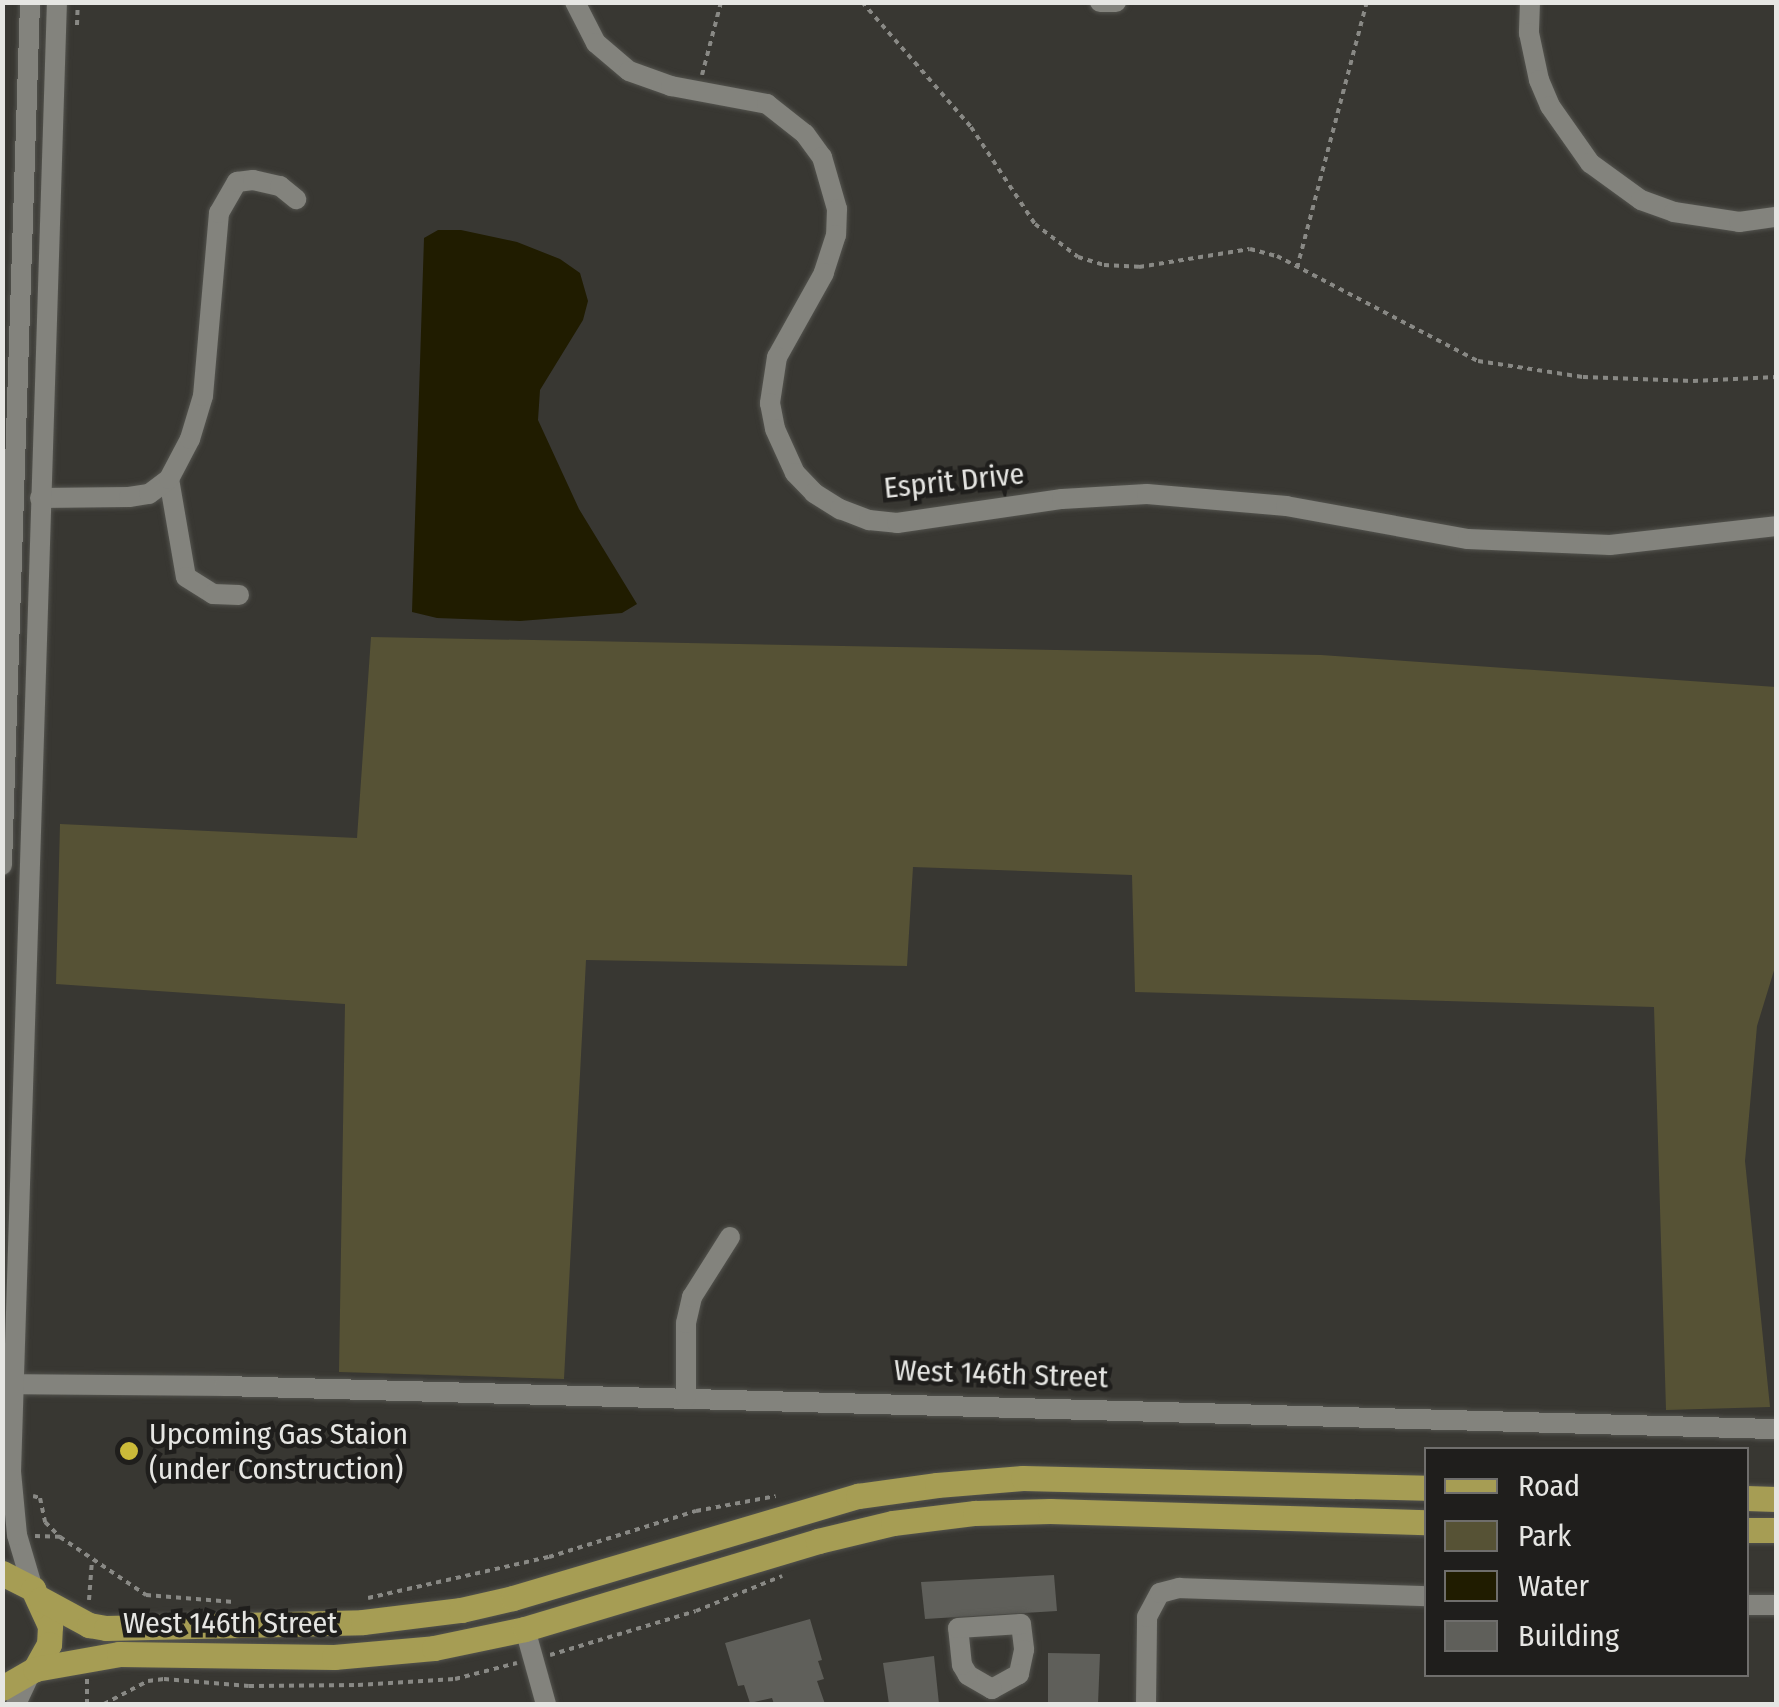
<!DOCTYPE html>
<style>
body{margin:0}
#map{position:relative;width:1779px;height:1707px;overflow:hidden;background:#383732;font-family:"Fira Sans Condensed",sans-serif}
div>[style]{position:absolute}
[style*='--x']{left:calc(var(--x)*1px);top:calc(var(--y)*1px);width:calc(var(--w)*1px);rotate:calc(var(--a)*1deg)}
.green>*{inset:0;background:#565235}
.water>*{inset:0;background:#201c00}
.building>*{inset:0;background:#5f5f5a}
.path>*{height:4px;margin-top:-2px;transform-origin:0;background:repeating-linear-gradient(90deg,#898985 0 5px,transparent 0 10px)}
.roads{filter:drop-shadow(0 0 2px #53534e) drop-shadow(0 0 2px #53534e)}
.minor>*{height:20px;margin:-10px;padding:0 10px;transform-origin:10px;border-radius:10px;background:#83837d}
.major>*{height:25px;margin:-12.5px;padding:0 12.5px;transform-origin:12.5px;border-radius:12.5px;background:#a69d54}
.dots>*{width:28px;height:28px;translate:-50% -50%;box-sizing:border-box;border:5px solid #1f1e1c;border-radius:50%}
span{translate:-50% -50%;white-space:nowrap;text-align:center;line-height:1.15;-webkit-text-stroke:9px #1f1e1c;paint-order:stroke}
.street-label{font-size:30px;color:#e6e6e3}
.poi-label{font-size:30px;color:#e6e6e3}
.left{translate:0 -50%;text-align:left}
.frame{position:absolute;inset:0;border:5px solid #e6e6e3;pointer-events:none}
.legend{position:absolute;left:1424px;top:1447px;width:325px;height:230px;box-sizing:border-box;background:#1f1e1c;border:2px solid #6f6e6c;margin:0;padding:12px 18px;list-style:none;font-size:30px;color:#e6e6e3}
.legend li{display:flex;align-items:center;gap:20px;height:50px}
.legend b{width:50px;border:2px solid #6f6e6c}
</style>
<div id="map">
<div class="green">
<i style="clip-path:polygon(371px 637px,1321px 655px,1776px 687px,1776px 964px,1757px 1026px,1745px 1161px,1770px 1407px,1666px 1410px,1654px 1007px,1135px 992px,1132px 875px,913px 867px,907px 966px,586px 960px,564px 1379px,339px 1372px,345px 1004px,56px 984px,60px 824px,357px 838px)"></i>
</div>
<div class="water">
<i style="clip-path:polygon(438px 230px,461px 230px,517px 242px,560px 259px,580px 273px,588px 301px,583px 320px,540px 390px,538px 420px,579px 509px,637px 604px,622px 613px,520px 621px,437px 618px,412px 612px,424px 238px)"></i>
</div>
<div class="building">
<i style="clip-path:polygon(1054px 1575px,1057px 1611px,925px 1619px,921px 1582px)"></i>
<i style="clip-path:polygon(810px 1619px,822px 1660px,818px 1661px,824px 1679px,817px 1681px,825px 1704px,774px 1704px,772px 1698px,750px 1703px,744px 1685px,738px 1686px,725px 1643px)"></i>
<i style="clip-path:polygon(1048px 1653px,1100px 1654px,1098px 1704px,1048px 1704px)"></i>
<i style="clip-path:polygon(934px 1656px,939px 1704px,889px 1704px,883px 1663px)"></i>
</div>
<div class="path">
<i style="--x:862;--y:2;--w:166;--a:48.9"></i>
<i style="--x:971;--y:127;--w:116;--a:56.6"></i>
<i style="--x:1035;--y:224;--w:54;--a:37.5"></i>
<i style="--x:1078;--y:257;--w:27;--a:17"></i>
<i style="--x:1104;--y:265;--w:35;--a:3"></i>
<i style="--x:1139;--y:267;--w:112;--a:-9.2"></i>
<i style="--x:1250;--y:249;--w:28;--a:15"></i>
<i style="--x:1277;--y:256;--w:227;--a:27.6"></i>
<i style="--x:1478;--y:361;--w:106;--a:8.7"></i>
<i style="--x:1583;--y:377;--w:110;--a:2.1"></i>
<i style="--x:1693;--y:381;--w:83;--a:-2.8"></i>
<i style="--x:77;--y:25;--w:23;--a:-88"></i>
<i style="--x:702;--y:75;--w:75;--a:-75.4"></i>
<i style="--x:1297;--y:268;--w:275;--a:-75.3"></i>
<i style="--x:33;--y:1496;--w:7;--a:16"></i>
<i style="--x:40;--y:1498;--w:25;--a:78"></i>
<i style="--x:45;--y:1522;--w:21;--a:45"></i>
<i style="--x:60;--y:1537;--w:104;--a:34"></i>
<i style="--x:146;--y:1595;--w:88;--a:4.5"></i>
<i style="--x:35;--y:1536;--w:25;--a:2"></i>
<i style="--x:368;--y:1598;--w:186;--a:-12.8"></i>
<i style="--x:549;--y:1557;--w:154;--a:-17.4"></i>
<i style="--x:696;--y:1511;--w:81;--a:-10.6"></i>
<i style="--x:89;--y:1600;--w:40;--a:-85.7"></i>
<i style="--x:550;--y:1655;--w:152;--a:-16.8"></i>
<i style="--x:696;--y:1611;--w:93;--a:-22.1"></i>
<i style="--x:87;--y:1704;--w:25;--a:-90"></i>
<i style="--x:104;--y:1704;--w:50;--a:-27.6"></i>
<i style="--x:148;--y:1681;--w:16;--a:-7"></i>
<i style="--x:164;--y:1679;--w:85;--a:4.7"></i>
<i style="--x:249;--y:1686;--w:109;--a:-0.5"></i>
<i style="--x:358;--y:1685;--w:97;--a:-3.5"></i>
<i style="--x:455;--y:1679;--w:64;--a:-14.5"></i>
</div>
<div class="roads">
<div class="minor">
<i style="--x:575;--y:2;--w:46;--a:62.9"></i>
<i style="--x:596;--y:43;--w:43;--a:40.3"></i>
<i style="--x:629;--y:71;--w:45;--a:19.7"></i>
<i style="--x:671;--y:86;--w:98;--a:10.6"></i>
<i style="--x:767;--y:104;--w:48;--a:38.3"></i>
<i style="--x:805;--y:134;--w:29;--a:54"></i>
<i style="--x:822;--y:157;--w:54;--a:73.9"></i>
<i style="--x:837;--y:209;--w:26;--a:92"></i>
<i style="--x:836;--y:235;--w:40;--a:108"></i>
<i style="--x:824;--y:273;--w:96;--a:119.2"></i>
<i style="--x:777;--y:357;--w:47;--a:98.7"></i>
<i style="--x:770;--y:403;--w:26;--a:79"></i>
<i style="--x:775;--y:429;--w:48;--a:65.6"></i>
<i style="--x:795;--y:473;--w:28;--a:46"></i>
<i style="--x:814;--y:493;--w:31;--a:32"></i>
<i style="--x:840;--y:509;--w:31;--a:21"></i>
<i style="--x:869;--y:520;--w:28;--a:6"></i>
<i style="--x:897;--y:523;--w:167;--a:-8.3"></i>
<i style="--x:1062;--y:499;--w:85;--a:-3.4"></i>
<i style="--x:1147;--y:494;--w:140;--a:4.9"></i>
<i style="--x:1286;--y:506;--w:185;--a:10.3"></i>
<i style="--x:1468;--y:539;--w:142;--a:2.4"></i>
<i style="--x:1610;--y:545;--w:167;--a:-6.5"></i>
<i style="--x:1100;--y:2;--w:16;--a:0"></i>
<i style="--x:1530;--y:2;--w:31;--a:92"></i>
<i style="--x:1529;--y:33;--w:48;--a:78"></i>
<i style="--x:1539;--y:80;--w:28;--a:67"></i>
<i style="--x:1550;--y:106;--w:70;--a:54.9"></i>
<i style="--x:1590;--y:163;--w:63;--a:36"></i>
<i style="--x:1641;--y:200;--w:35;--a:20"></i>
<i style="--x:1674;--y:212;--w:66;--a:8.7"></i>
<i style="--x:1739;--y:222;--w:37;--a:-8"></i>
<i style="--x:169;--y:479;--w:99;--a:80.2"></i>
<i style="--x:186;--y:577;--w:32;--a:32"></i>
<i style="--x:213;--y:594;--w:26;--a:2"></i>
<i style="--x:40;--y:498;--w:89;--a:-0.6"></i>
<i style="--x:129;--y:497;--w:20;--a:-9"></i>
<i style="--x:149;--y:494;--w:25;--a:-37"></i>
<i style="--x:169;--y:479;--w:45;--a:-62.3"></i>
<i style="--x:190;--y:439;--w:45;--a:-73.2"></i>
<i style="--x:203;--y:396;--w:184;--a:-85"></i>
<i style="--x:219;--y:213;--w:36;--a:-60"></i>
<i style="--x:237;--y:182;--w:16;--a:-7"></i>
<i style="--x:253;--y:180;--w:28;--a:13"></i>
<i style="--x:280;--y:186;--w:21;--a:39"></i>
<i style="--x:2;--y:865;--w:863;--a:-88.14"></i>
<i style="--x:2;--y:1384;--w:222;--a:0.5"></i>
<i style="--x:224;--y:1386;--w:1553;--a:1.59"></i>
<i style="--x:686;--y:1398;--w:75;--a:-90"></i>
<i style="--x:686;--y:1323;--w:27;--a:-77"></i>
<i style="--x:692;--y:1297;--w:71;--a:-57.7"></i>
<i style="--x:33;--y:1589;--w:56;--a:-106.5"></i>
<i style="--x:17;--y:1535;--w:63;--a:-95.4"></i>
<i style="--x:11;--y:1472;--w:1471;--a:-88.21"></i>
<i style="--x:1746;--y:1605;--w:30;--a:0"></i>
<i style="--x:1021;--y:1624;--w:26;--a:83"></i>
<i style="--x:1024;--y:1650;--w:25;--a:102"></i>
<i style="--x:1019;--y:1674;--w:31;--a:151"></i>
<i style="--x:992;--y:1689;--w:28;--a:-150"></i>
<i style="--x:968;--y:1675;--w:12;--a:-121"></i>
<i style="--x:962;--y:1665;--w:37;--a:-96"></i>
<i style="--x:958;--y:1628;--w:63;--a:-3.6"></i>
<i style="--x:525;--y:1629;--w:78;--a:74.4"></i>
<i style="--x:16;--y:1704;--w:31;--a:-65"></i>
<i style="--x:1146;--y:1704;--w:87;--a:-89.3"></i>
<i style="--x:1147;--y:1617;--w:27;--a:-62"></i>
<i style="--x:1160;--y:1593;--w:20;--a:-15"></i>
<i style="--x:1179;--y:1588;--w:247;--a:1.9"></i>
</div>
<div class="major">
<i style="--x:1746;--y:1498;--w:30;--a:2"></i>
<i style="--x:1746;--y:1530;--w:30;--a:0"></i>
<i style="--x:2;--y:1573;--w:35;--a:27"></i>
<i style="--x:33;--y:1589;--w:41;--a:65.3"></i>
<i style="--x:50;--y:1626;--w:18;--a:93"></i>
<i style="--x:49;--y:1644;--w:29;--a:119"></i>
<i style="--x:35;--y:1669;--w:38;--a:150"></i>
<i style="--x:41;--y:1599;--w:55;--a:28.4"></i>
<i style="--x:89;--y:1625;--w:17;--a:10"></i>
<i style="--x:106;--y:1628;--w:257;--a:-1.3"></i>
<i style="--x:363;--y:1622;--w:99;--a:-7"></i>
<i style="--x:461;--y:1610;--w:53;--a:-13"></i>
<i style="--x:513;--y:1598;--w:360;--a:-16.5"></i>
<i style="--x:858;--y:1496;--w:80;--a:-7.9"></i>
<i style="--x:937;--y:1485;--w:86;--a:-4.7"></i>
<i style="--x:1023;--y:1478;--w:403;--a:1.4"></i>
<i style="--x:35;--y:1669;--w:85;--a:-10.1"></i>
<i style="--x:119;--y:1654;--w:215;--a:0.8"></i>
<i style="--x:334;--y:1657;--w:100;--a:-5.1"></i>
<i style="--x:434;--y:1648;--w:93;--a:-11.8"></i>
<i style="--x:525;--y:1629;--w:306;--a:-16.7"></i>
<i style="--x:818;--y:1541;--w:77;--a:-13.5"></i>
<i style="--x:893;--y:1523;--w:83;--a:-7"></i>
<i style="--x:975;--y:1513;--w:75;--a:-1.5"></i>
<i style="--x:1050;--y:1511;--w:376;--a:1.7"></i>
</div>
</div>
<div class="dots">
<i style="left:129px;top:1451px;background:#cbba39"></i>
</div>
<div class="street-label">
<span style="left:954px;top:481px;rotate:-6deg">Esprit Drive</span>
<span style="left:1001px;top:1374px;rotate:2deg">West 146th Street</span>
<span style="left:230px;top:1623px">West 146th Street</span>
</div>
<div class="poi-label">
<span class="left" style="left:149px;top:1451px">Upcoming Gas Staion<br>(under Construction)</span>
</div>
<div class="frame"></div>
<ul class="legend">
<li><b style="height:12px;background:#a69d54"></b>Road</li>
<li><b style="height:28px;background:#565235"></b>Park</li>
<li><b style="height:28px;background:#201c00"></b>Water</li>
<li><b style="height:28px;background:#5f5f5a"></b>Building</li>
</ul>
</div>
